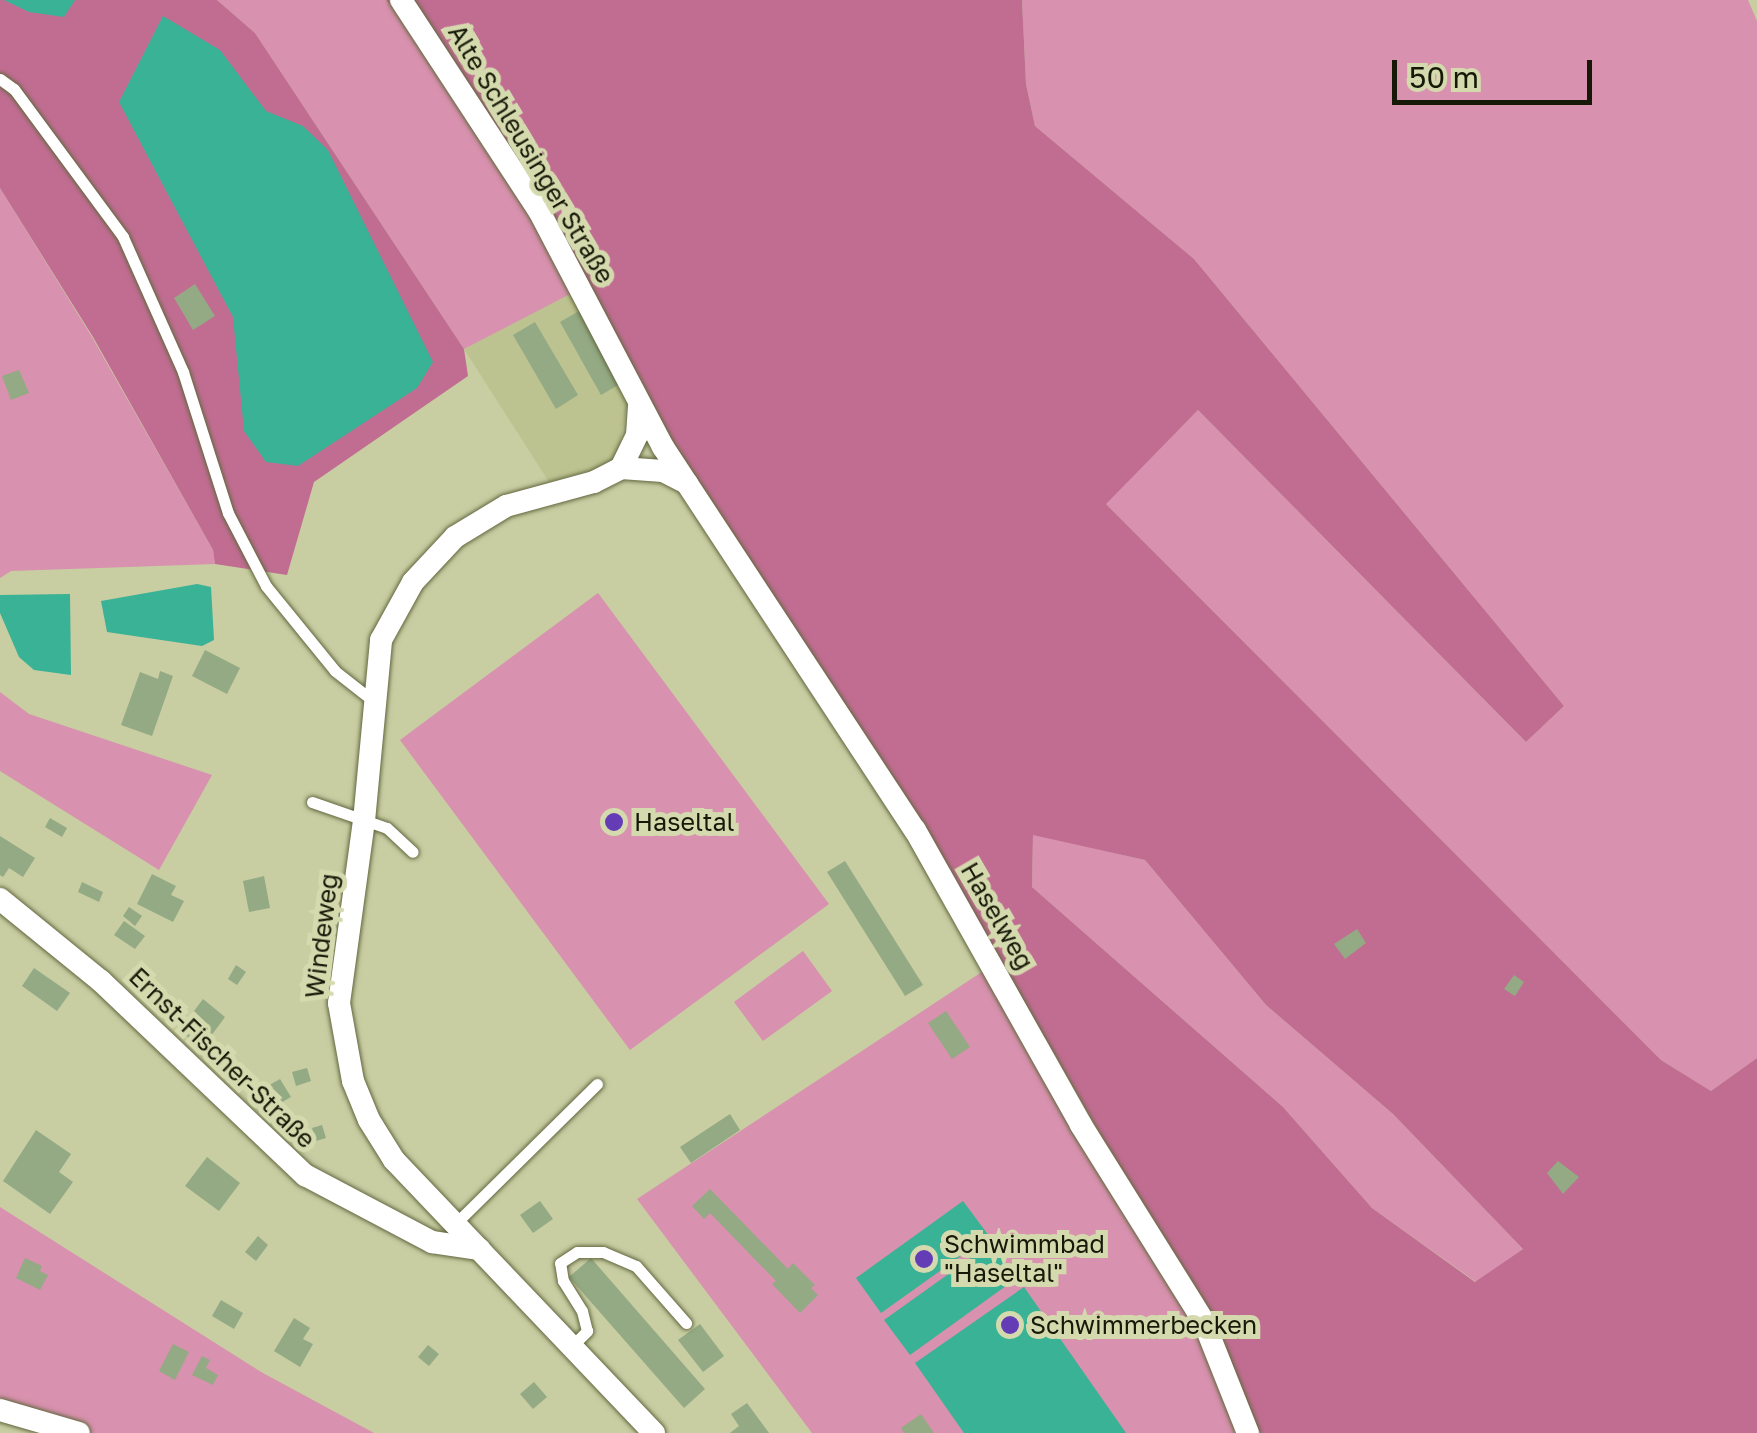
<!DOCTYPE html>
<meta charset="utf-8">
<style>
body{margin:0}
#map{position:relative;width:1757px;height:1433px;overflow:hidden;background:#c8cda2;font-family:"Golos Text",sans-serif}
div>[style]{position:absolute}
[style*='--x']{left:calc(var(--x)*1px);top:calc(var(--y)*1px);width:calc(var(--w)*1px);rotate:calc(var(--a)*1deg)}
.built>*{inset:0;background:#bdc390}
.green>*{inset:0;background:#d891ae}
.forest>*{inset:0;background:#c16d92}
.water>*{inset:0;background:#39b295}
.building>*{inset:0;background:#93aa84}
.roads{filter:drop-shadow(0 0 2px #63673f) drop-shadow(0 0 2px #63673f)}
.lane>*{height:11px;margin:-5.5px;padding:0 5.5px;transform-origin:5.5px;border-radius:5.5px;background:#fff}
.street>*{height:22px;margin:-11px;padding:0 11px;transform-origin:11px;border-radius:11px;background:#fff}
.dots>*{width:28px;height:28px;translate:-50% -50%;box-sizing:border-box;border:5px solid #d5daae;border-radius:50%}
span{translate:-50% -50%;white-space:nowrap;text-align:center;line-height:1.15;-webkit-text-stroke:10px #d5daae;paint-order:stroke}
.street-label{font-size:25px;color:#171908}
.poi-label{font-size:25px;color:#171908}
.left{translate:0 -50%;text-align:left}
.scale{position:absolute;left:1392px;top:60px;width:200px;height:45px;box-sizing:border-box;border:5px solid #171908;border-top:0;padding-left:12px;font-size:30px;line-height:35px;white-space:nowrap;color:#171908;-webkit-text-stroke:8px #d5daae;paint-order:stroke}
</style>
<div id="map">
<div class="built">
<i style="clip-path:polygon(574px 291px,629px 394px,618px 454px,604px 466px,549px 482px,464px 349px)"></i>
</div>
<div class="green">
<i style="clip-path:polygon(217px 0,386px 0,415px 37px,530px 216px,572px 293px,464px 349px,255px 33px)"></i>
<i style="clip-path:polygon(1022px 0,1748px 0,1757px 21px,1757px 1058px,1711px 1091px,1661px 1060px,1105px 503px,1198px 410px,1526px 742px,1564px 706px,1194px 259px,1035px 126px,1026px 84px)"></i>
<i style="clip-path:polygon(0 188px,92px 337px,213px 550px,215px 564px,11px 571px,0 578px)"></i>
<i style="clip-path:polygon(598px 593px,829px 904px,630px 1050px,400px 740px)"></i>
<i style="clip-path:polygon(0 692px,29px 714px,212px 775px,159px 870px,0 771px)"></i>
<i style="clip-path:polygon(1033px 834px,1145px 860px,1266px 1005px,1393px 1114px,1523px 1249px,1476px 1282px,1372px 1208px,1283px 1107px,1032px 887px)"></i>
<i style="clip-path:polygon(803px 951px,832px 991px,763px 1041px,734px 1002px)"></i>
<i style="clip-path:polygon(994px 964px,1203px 1320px,1235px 1433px,812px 1433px,637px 1199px)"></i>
<i style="clip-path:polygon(0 1207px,261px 1372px,374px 1433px,79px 1433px,0 1410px)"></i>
</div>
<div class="forest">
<i style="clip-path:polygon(0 0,217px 0,255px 33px,464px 349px,468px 376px,314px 482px,287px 575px,215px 564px,213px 550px,93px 337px,0 188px)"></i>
<i style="clip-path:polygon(evenodd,386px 0,1022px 0,1026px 84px,1035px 126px,1194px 259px,1564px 706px,1526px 742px,1198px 410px,1106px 504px,1661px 1060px,1711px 1091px,1757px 1058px,1757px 1433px,1255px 1433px,1121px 1171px,976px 917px,415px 37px,386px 0,1033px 835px,1145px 860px,1266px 1005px,1393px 1114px,1523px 1249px,1475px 1282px,1372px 1208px,1283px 1107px,1032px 887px,1033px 835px)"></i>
</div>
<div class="water">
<i style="clip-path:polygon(4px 0,75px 0,64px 17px,29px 12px)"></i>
<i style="clip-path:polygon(163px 16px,220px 50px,266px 111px,303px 126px,328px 150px,433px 362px,417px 388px,298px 466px,266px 462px,244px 431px,233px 317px,119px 102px)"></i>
<i style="clip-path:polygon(197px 584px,211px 587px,214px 640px,202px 646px,107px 632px,101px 601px)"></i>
<i style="clip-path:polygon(70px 594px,71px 675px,34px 670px,19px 657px,0 613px,0 595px)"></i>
<i style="clip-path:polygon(963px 1201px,989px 1236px,881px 1313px,856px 1278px)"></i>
<i style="clip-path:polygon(992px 1243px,1017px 1278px,910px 1355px,884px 1320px)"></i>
<i style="clip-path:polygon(1024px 1287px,1126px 1433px,964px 1433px,915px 1363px)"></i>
</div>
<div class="building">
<i style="clip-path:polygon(195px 284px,215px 316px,193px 330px,174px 298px)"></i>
<i style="clip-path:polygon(579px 311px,620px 384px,601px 395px,560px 322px)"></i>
<i style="clip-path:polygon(535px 322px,578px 395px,556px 409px,513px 335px)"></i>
<i style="clip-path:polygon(19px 370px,29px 393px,11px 400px,2px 376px)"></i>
<i style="clip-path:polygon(205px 650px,240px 668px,227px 694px,192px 676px)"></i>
<i style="clip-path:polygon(160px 671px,173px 676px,152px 736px,121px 725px,140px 672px,158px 679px)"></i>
<i style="clip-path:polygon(50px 818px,67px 828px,62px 837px,45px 827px)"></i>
<i style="clip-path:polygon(0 836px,35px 858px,23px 877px,9px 868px,3px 877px,0 875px)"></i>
<i style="clip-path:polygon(845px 861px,923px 985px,905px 996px,827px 872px)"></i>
<i style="clip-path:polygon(152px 874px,176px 886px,171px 895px,184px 901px,173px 922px,137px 904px)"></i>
<i style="clip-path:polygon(264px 876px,270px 908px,249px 912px,243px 881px)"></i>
<i style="clip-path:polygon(82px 882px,103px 892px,99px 902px,78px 892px)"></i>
<i style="clip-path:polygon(129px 907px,142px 916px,135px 926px,123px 916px)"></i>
<i style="clip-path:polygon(124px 921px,145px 936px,135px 949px,114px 935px)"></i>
<i style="clip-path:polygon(1357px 929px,1366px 943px,1345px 959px,1334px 944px)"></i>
<i style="clip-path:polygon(236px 965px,246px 972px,237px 985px,228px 979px)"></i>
<i style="clip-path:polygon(34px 968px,70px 993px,57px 1011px,22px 986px)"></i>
<i style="clip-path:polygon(1514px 975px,1524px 982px,1515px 996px,1504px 989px)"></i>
<i style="clip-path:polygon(203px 999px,225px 1017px,211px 1036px,206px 1032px,197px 1044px,179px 1031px)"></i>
<i style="clip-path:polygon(946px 1011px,970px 1047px,952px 1059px,928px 1023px)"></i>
<i style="clip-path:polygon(307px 1068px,311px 1081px,296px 1086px,292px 1072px)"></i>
<i style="clip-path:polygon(280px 1079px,291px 1097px,277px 1105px,266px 1087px)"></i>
<i style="clip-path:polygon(730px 1114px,740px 1130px,691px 1163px,680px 1147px)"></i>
<i style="clip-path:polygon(322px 1125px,326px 1138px,316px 1141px,312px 1128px)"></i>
<i style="clip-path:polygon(36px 1130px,71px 1154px,59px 1172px,73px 1182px,50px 1214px,3px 1181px)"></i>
<i style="clip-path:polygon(207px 1157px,240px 1183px,219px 1211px,185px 1186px)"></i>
<i style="clip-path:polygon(1558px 1161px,1579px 1177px,1563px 1194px,1547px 1173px)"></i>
<i style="clip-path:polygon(710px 1189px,788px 1269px,793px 1263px,815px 1285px,811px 1288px,818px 1295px,800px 1313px,772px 1284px,776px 1281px,710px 1213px,704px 1219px,692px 1206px)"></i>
<i style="clip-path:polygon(540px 1201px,553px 1219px,533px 1233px,520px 1215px)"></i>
<i style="clip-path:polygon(258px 1236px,268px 1245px,256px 1261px,245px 1252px)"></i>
<i style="clip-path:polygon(25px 1258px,42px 1266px,40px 1271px,48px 1275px,40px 1290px,16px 1278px)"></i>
<i style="clip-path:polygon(591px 1258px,705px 1389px,684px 1408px,569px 1277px)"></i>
<i style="clip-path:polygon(221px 1300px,243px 1313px,234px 1329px,212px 1316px)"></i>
<i style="clip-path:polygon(294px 1318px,310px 1328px,303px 1339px,313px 1344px,300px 1367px,274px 1351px)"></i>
<i style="clip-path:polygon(700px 1324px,724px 1356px,703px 1372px,678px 1340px)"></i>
<i style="clip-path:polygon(173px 1344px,189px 1352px,175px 1380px,159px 1371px)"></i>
<i style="clip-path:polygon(428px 1345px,439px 1354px,429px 1366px,418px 1357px)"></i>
<i style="clip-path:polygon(202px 1356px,210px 1360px,206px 1368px,218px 1375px,213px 1385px,192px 1375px)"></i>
<i style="clip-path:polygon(534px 1382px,547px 1397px,533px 1409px,520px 1394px)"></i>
<i style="clip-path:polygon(747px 1403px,769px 1433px,730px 1433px,739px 1426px,731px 1414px)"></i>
<i style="clip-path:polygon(921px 1414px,934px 1433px,904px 1433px,901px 1428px)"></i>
</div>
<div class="roads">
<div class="lane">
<i style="--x:0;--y:79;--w:17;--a:36"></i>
<i style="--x:14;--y:89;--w:184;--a:53.6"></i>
<i style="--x:123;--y:237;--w:148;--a:66"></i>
<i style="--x:183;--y:372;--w:148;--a:72.3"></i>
<i style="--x:228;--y:513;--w:82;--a:62.5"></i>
<i style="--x:266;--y:586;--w:109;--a:50.9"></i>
<i style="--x:335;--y:671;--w:47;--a:38.1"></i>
<i style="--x:312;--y:802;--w:79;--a:19.1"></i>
<i style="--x:387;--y:828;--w:35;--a:43"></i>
<i style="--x:456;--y:1223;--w:198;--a:-44.6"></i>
<i style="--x:571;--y:1347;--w:23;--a:-45"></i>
<i style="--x:587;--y:1331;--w:21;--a:-104"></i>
<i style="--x:582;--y:1311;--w:36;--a:-122"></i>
<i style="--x:563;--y:1281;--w:18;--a:-99"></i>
<i style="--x:560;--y:1263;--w:20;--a:-33"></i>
<i style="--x:577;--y:1252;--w:26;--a:0"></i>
<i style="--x:603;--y:1252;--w:36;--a:23"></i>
<i style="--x:636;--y:1266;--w:76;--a:48.7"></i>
</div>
<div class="street">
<i style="--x:401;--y:0;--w:250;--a:56.8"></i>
<i style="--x:538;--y:209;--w:269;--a:62.3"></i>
<i style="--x:663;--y:447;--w:458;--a:56.7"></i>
<i style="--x:915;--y:830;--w:338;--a:60.6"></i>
<i style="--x:1081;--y:1125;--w:230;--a:58"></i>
<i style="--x:1203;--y:1320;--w:122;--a:68.3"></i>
<i style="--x:621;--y:468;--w:37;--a:-64"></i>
<i style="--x:637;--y:435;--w:29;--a:-86"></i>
<i style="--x:0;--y:899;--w:130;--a:39.1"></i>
<i style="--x:101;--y:981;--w:282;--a:43.6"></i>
<i style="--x:305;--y:1175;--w:144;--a:27.8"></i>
<i style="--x:432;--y:1242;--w:48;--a:8.5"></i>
<i style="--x:0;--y:1410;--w:82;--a:16.2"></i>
<i style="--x:654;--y:1433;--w:377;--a:-133.6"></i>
<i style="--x:394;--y:1160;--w:47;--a:-122"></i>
<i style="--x:369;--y:1120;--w:42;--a:-112.3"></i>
<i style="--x:353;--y:1081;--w:79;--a:-100.2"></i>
<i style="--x:339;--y:1003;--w:184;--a:-82.2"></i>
<i style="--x:364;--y:821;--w:182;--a:-84.6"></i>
<i style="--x:381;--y:640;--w:66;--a:-61.1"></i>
<i style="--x:413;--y:582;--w:62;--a:-47"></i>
<i style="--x:455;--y:537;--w:60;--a:-31.3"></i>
<i style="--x:506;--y:506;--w:91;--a:-15.3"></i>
<i style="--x:594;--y:482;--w:30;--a:-27"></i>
<i style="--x:621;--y:468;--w:42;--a:4.1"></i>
<i style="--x:663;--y:471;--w:27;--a:27"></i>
</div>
</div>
<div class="dots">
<i style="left:614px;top:822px;background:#643db6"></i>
<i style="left:924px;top:1259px;background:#643db6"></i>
<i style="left:1010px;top:1325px;background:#643db6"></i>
</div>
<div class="street-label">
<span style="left:531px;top:154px;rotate:59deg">Alte Schleusinger Straße</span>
<span style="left:997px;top:916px;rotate:60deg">Haselweg</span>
<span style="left:322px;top:936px;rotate:-83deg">Windeweg</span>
<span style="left:222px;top:1058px;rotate:44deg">Ernst-Fischer-Straße</span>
</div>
<div class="poi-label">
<span class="left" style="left:634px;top:822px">Haseltal</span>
<span class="left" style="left:944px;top:1259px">Schwimmbad<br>"Haseltal"</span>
<span class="left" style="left:1030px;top:1325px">Schwimmerbecken</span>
</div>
<div class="scale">50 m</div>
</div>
